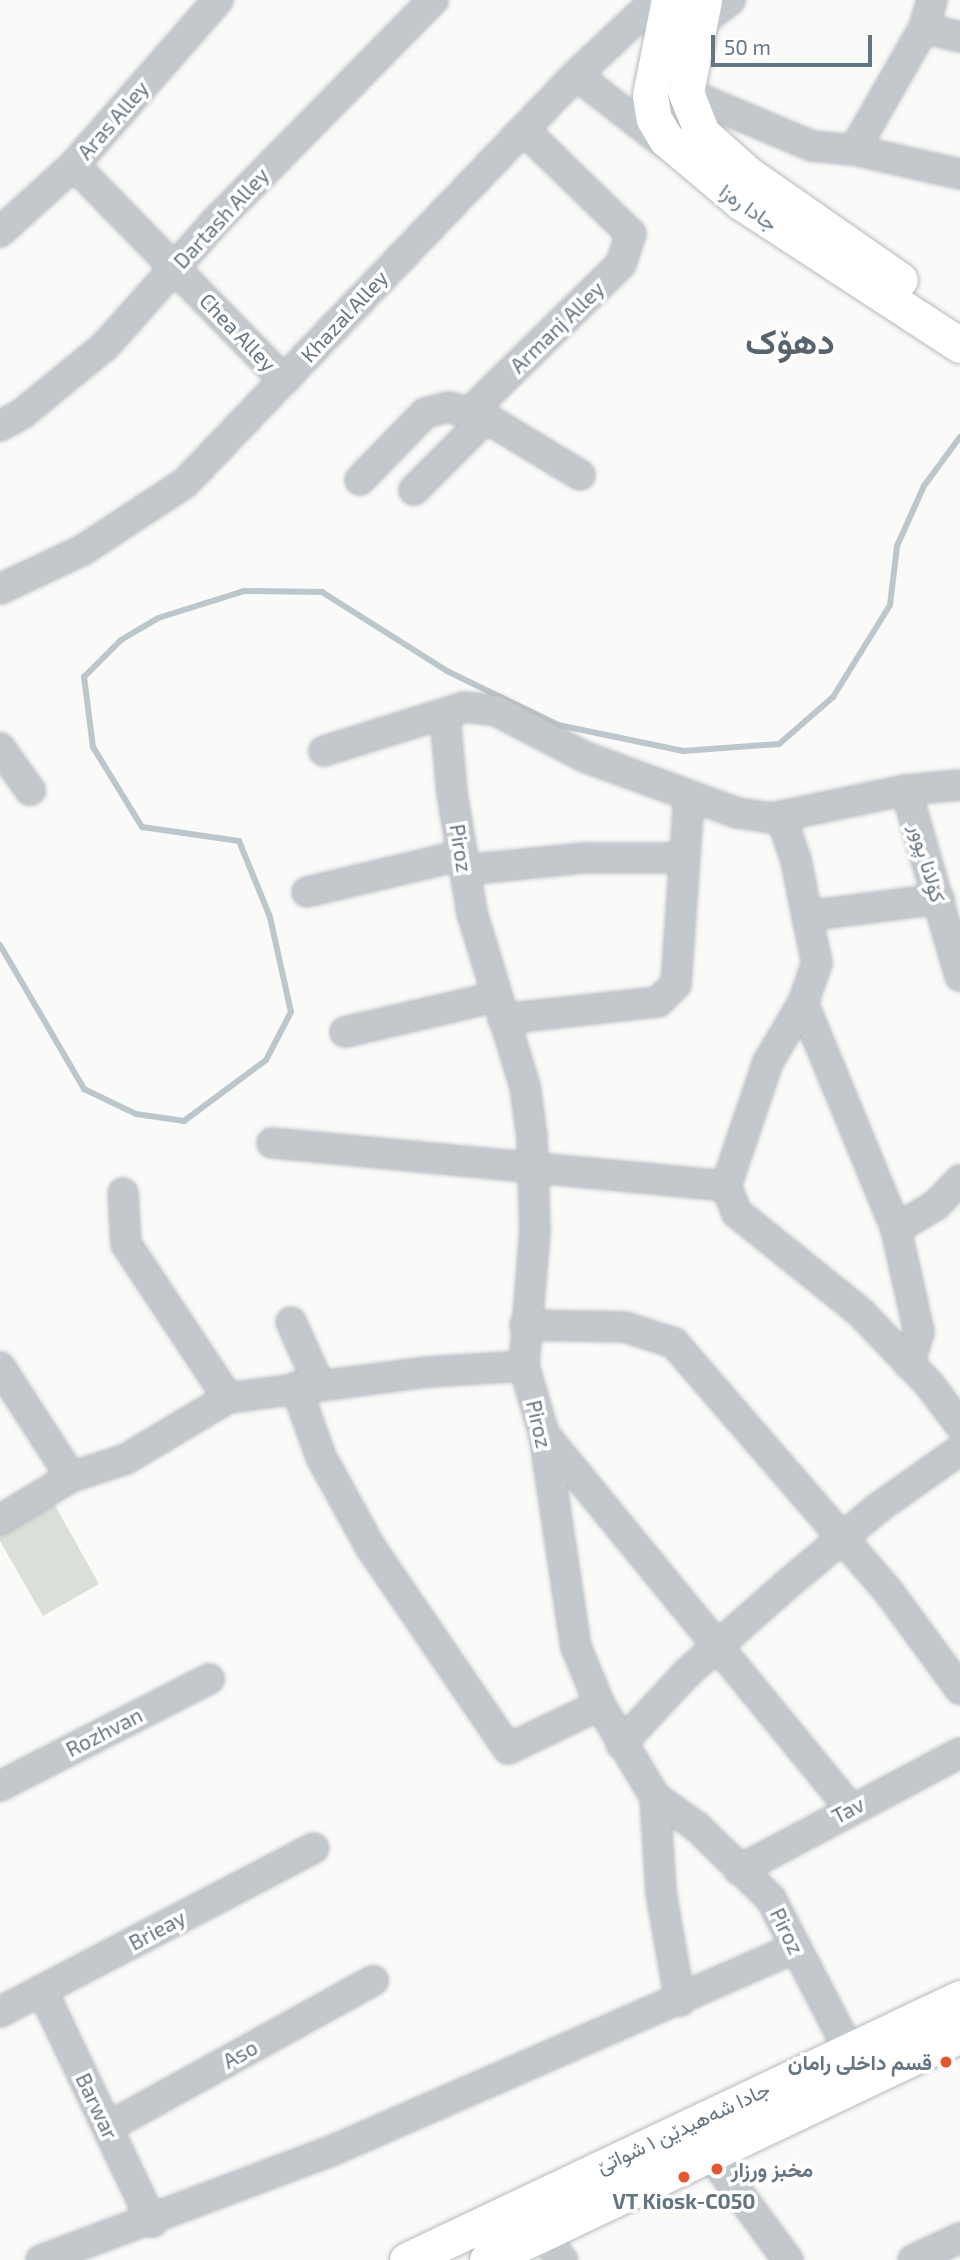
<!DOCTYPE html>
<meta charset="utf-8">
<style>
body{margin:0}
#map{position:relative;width:960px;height:2260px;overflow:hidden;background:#fafaf8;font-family:"Exo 2",Vazirmatn,sans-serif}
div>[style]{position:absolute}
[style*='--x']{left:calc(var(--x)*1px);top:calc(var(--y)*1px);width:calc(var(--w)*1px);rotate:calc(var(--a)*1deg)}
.green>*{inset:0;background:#dadfd7}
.stream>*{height:6px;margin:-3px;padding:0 3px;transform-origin:3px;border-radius:3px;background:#bbc7cb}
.roads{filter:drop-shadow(0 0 2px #b5babe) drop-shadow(0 0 2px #b5babe)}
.minor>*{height:28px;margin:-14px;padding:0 14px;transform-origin:14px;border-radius:14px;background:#c3c8cc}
.major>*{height:35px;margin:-17.5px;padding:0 17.5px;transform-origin:17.5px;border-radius:17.5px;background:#fff}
.dots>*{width:19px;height:19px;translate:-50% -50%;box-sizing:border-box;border:4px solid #fff;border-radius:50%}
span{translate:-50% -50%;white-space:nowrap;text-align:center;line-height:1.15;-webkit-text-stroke:7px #fff;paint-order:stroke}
.street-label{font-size:21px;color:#657683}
.poi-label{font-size:21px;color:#657683;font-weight:700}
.right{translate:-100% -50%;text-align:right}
.left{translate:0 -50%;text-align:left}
.town-label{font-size:35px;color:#57646e;font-weight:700}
.scale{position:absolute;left:711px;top:35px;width:161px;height:32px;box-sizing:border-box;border:4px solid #657683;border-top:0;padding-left:9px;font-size:21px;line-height:24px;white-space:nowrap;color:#657683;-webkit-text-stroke:5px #fff;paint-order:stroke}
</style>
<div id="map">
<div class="green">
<i style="clip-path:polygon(53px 1502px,99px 1584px,43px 1616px,0 1541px,0 1532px)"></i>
</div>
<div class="stream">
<i style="--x:0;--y:945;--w:167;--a:59.7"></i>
<i style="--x:84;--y:1089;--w:58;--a:25.7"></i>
<i style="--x:136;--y:1114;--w:49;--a:8.3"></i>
<i style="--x:184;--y:1121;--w:102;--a:-36.6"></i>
<i style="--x:266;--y:1060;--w:54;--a:-62.5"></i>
<i style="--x:291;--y:1012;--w:97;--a:-102.5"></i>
<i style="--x:270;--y:917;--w:82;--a:-112.2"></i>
<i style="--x:239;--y:841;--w:98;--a:-171.8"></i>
<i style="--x:142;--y:827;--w:94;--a:-121.5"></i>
<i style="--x:93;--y:747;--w:71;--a:-97.3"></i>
<i style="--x:84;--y:677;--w:52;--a:-45"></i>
<i style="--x:121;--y:640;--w:43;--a:-30.7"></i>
<i style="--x:158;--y:618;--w:90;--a:-17.4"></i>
<i style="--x:244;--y:591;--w:78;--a:0.7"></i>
<i style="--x:322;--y:592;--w:148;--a:32.3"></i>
<i style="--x:447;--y:671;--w:123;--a:25.9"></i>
<i style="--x:558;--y:725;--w:128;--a:11.7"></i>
<i style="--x:683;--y:751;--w:96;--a:-4.2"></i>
<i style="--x:779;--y:744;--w:72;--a:-41"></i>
<i style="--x:833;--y:697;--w:108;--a:-58.2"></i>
<i style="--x:890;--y:605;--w:59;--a:-83.2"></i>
<i style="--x:897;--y:546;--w:66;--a:-65.8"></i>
<i style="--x:924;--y:486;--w:61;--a:-53.7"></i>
</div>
<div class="roads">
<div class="minor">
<i style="--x:696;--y:26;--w:43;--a:-37.4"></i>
<i style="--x:924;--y:28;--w:37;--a:14"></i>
<i style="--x:576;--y:75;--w:113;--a:37.8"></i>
<i style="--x:686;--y:93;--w:137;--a:22.8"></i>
<i style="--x:812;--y:146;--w:42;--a:5.4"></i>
<i style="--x:854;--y:150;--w:109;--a:12.8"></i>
<i style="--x:854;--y:150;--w:141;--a:-60.2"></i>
<i style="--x:924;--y:28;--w:29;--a:-74"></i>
<i style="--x:74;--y:165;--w:301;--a:45.7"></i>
<i style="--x:0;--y:232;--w:100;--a:-42.2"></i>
<i style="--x:74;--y:165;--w:219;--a:-48.9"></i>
<i style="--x:470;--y:412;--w:211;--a:-44.4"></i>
<i style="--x:621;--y:264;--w:32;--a:-72"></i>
<i style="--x:631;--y:234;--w:149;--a:-135.8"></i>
<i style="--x:0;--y:426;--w:26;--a:-29"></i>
<i style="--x:23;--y:413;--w:107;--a:-39.3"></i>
<i style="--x:106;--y:345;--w:169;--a:-48.4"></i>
<i style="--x:218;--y:219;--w:307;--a:-45.5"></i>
<i style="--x:360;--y:480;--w:93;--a:-45.9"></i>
<i style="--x:425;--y:413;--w:25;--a:-14"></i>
<i style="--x:449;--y:407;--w:39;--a:17"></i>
<i style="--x:486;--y:418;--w:110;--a:31.2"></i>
<i style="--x:414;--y:490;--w:102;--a:-45"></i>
<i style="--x:0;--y:589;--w:92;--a:-25.2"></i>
<i style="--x:83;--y:550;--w:122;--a:-33.3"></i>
<i style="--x:185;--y:483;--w:565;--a:-46.22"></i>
<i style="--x:576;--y:75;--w:110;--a:-43.2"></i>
<i style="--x:445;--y:716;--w:77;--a:84.8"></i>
<i style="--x:452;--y:793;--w:122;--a:80.5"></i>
<i style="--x:472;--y:913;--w:181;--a:73"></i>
<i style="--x:525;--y:1086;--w:51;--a:82.2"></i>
<i style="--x:532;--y:1137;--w:94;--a:88.2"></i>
<i style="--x:535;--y:1231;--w:135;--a:94.7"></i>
<i style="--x:524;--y:1366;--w:71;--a:73.6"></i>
<i style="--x:544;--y:1434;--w:215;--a:81.5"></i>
<i style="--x:576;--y:1647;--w:63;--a:67.5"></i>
<i style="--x:600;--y:1705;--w:107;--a:59.1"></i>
<i style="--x:655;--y:1797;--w:52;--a:35.5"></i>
<i style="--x:697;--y:1827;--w:103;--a:44.2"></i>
<i style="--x:771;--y:1899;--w:170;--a:62.7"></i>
<i style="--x:0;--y:748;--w:52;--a:54.5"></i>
<i style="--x:324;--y:751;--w:147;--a:-17.4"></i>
<i style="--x:464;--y:707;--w:31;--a:6"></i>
<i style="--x:495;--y:710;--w:102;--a:27.6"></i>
<i style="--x:585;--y:757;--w:162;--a:20.2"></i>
<i style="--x:737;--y:813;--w:35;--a:8"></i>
<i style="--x:772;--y:818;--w:137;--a:-11.8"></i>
<i style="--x:906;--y:790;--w:54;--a:-5.3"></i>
<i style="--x:906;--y:790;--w:194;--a:73.8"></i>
<i style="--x:781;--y:817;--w:46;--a:70.8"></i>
<i style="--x:796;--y:860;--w:57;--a:78.9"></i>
<i style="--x:465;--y:870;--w:120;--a:-5.8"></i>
<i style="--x:584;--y:858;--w:98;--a:0"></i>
<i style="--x:307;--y:892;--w:159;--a:-13.4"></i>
<i style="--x:939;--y:899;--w:133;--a:172.7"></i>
<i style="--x:807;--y:916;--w:48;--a:78"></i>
<i style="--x:817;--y:963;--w:42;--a:109.3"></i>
<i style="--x:803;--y:1003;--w:69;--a:120.7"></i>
<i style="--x:768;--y:1062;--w:131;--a:108.7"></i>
<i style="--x:726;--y:1186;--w:29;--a:68"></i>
<i style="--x:737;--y:1213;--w:158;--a:38.8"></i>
<i style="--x:860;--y:1312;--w:100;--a:46.2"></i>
<i style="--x:929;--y:1384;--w:51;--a:52.9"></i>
<i style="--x:803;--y:1003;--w:244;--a:67.6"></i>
<i style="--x:896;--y:1229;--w:106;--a:77.4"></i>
<i style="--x:919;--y:1332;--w:34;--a:107"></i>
<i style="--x:503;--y:1019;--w:156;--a:-6.3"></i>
<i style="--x:658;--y:1002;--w:25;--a:-45"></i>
<i style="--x:676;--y:984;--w:188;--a:-86"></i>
<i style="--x:345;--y:1032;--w:154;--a:-13.1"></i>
<i style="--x:272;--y:1143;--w:456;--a:5.4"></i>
<i style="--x:123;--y:1193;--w:51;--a:86.6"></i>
<i style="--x:126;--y:1244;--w:185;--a:56.5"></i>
<i style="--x:896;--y:1229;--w:47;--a:-31"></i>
<i style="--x:936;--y:1205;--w:35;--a:-46"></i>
<i style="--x:291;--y:1322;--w:68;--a:65.7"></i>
<i style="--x:525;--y:1325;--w:100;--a:1.1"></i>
<i style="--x:625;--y:1327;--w:52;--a:18.1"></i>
<i style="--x:674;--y:1343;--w:328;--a:49.2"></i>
<i style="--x:888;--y:1591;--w:122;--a:53.7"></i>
<i style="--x:0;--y:1367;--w:131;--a:57.2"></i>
<i style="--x:296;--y:1387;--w:74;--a:70.3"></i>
<i style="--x:321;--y:1457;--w:104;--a:61.2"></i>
<i style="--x:371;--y:1548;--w:243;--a:55.7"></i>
<i style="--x:508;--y:1749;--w:102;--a:-25.6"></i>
<i style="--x:544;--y:1434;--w:483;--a:50.7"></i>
<i style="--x:0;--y:1520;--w:83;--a:-31.2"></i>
<i style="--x:71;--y:1477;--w:58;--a:-18.1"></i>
<i style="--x:126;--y:1459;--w:119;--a:-30.9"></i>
<i style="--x:228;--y:1398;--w:202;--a:-7.4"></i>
<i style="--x:428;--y:1372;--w:96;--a:-3.6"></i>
<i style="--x:621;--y:1744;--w:97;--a:-47.1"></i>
<i style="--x:687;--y:1673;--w:137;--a:-41.5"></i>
<i style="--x:790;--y:1582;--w:115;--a:-40.1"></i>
<i style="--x:878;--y:1508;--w:100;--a:-35.3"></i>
<i style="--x:0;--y:1786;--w:235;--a:-27.1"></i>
<i style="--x:655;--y:1797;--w:96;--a:86.4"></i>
<i style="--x:661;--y:1893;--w:110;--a:80"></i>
<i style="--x:739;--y:1870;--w:250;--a:-27.9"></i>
<i style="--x:42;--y:1990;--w:257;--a:64.6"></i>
<i style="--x:0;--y:2012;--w:354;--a:-27.6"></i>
<i style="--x:108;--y:2127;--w:303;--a:-28.9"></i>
<i style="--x:710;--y:2154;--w:132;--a:53.7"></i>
<i style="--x:542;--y:2234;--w:33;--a:52"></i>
<i style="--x:41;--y:2260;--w:308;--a:-20.6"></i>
<i style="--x:329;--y:2152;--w:509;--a:-23.64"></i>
<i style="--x:913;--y:2260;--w:52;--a:-25.1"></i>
</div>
<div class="major">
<i style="--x:669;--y:0;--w:97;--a:101.3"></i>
<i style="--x:650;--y:95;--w:24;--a:81"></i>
<i style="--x:654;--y:119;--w:23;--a:59"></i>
<i style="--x:666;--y:139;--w:99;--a:40.1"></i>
<i style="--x:742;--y:203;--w:260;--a:33.1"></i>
<i style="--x:704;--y:0;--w:95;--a:101"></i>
<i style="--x:686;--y:93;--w:43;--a:68.2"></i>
<i style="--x:702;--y:133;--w:62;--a:41.7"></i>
<i style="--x:748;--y:174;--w:185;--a:34.9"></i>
<i style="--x:407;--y:2260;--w:612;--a:-25.35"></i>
<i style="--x:487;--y:2260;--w:524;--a:-25.44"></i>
</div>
</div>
<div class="dots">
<i style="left:946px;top:2062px;background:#e4572e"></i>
<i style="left:717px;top:2169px;background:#e4572e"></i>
<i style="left:684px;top:2177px;background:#e4572e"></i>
</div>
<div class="street-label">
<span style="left:113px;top:120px;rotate:-49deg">Aras Alley</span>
<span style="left:749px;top:207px;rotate:35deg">جادا ره‌زا</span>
<span style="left:221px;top:218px;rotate:-47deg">Dartash Alley</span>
<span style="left:344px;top:316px;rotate:-47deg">Khazal Alley</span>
<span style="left:557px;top:327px;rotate:-44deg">Armanj Alley</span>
<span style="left:238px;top:332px;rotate:46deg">Chea Alley</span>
<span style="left:461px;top:848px;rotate:81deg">Piroz</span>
<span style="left:928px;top:863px;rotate:74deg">کۆلانا پوور</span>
<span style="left:539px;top:1424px;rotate:77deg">Piroz</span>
<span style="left:104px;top:1732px;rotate:-27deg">Rozhvan</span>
<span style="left:848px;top:1810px;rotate:-28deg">Tav</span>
<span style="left:157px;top:1930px;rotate:-28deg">Brieay</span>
<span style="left:787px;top:1931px;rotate:64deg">Piroz</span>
<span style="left:240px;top:2054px;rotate:-29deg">Aso</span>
<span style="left:97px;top:2106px;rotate:65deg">Barwar</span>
<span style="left:683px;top:2127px;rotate:-25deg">جادا شەهیدێن ١ شواتێ</span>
</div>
<div class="poi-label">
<span class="right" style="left:932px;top:2062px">قسم داخلی رامان</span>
<span class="left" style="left:731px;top:2169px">مخبز ورزار</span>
<span style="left:684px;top:2201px">VT Kiosk-C050</span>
</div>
<div class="town-label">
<span style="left:790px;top:340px">دھۆک</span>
</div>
<div class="scale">50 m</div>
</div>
